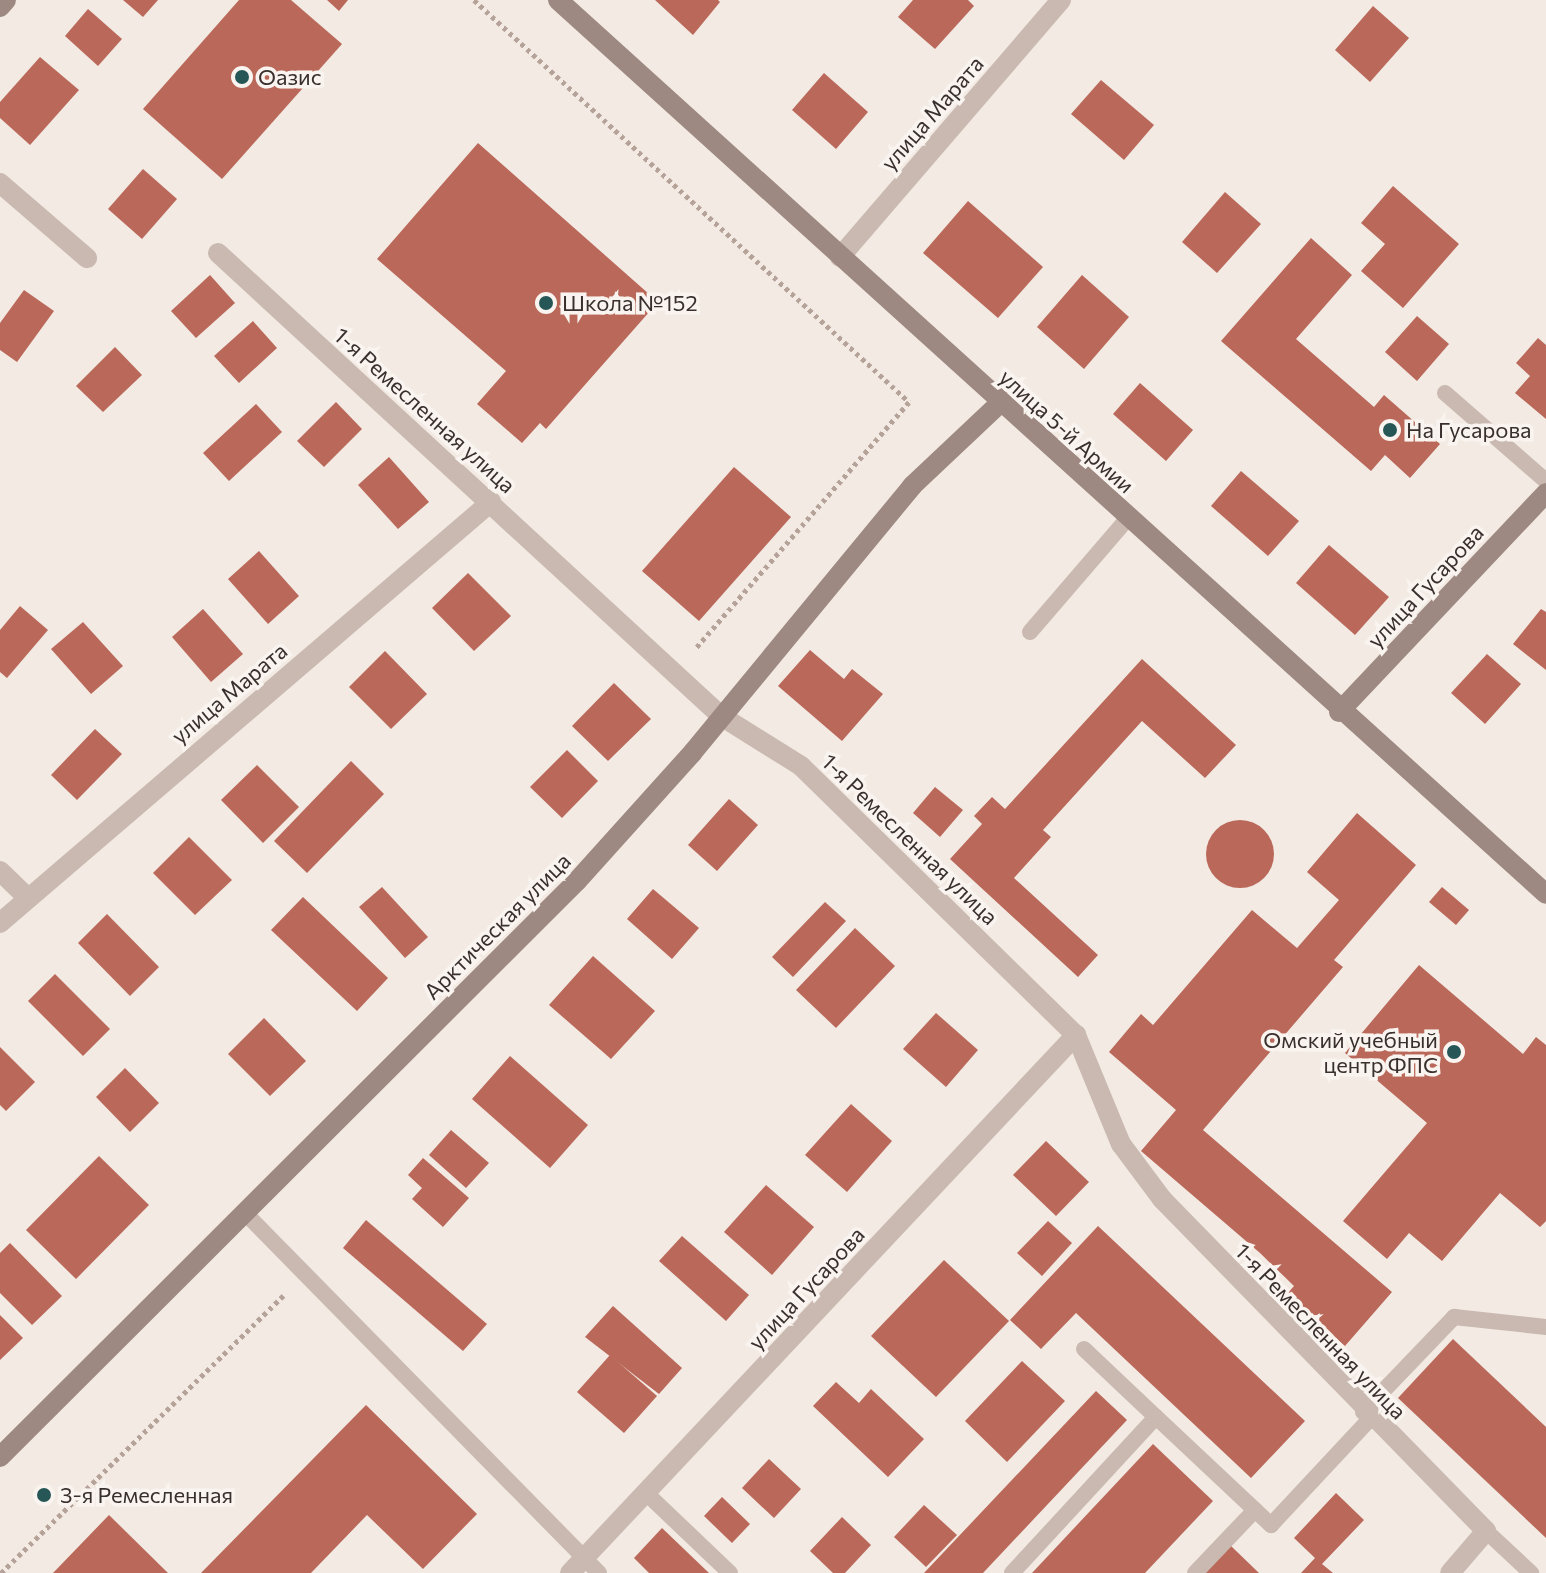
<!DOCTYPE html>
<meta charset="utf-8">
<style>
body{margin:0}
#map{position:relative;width:1546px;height:1573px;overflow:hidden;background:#f2eae3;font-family:Commissioner,sans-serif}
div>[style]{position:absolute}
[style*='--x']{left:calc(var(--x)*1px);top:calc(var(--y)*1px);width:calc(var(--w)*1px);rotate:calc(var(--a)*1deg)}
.building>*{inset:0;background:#ba6859}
.round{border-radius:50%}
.path>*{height:5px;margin-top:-2.5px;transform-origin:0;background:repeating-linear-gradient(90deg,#b5a39a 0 4px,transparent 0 8px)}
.lane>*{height:16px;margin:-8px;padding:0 8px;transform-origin:8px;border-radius:8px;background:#c9b9b0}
.street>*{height:20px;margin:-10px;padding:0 10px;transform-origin:10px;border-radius:10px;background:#c9b9b0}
.secondary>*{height:20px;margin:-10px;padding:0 10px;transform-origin:10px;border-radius:10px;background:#9d8981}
.dots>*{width:22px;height:22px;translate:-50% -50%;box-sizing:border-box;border:4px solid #f9f4ef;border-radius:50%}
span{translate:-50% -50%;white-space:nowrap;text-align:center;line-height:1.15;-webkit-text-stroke:7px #f9f4ef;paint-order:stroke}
.poi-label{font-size:22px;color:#39302d}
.left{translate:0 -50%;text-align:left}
.right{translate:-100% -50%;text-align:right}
.street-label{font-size:22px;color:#39302d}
</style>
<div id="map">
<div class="building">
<i style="clip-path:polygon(123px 0,158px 0,143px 17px)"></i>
<i style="clip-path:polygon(239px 0,291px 0,342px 44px,222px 179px,143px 109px)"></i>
<i style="clip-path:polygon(327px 0,348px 0,339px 11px)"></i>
<i style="clip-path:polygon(655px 0,718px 0,720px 2px,693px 35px)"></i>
<i style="clip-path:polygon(913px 0,968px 0,974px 6px,935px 49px,898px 17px)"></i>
<i style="clip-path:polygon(1373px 6px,1409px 38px,1370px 82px,1335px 50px)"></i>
<i style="clip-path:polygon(88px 9px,122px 39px,98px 66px,65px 36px)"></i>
<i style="clip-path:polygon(40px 57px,79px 90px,30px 145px,0 118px,0 102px)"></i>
<i style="clip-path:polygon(824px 73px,868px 112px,836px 149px,792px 110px)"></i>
<i style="clip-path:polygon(1101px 80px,1154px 125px,1124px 160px,1071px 114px)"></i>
<i style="clip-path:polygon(478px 143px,658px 302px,546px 429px,540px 423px,522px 443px,477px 404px,506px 371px,377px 259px)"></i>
<i style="clip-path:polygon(143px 169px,177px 199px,142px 239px,108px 209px)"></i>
<i style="clip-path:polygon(1393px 186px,1459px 244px,1403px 308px,1361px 271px,1385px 244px,1361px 223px)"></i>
<i style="clip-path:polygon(1225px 192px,1261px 224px,1217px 273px,1182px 242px)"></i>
<i style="clip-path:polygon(968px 201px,1043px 267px,998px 318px,923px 253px)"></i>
<i style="clip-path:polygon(1311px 238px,1352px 275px,1296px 339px,1374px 407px,1384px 395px,1440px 444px,1410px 478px,1385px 455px,1371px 471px,1221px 341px)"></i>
<i style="clip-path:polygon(210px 275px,235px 303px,196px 338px,171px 311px)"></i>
<i style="clip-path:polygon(1082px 275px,1129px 317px,1084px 369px,1037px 327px)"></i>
<i style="clip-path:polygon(24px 290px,54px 311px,17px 362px,0 350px,0 323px)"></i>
<i style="clip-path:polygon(1417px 316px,1449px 344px,1417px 381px,1385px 352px)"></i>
<i style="clip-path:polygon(253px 321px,277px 348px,239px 383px,214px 356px)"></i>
<i style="clip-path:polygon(1538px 338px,1546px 345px,1546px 419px,1515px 393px,1530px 376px,1516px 363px)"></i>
<i style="clip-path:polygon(115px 347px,142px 375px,103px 412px,76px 386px)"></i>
<i style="clip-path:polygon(1140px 383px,1193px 430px,1166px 461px,1113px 414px)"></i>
<i style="clip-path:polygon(336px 402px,362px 429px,324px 467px,297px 441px)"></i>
<i style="clip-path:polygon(256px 404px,282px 432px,229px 481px,203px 453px)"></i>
<i style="clip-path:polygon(389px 457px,429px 502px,398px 529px,358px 485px)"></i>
<i style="clip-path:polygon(734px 467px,791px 517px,699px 621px,642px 571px)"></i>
<i style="clip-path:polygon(1241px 471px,1299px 521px,1268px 556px,1211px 506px)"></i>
<i style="clip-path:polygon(1329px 545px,1389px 597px,1355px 635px,1296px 583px)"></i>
<i style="clip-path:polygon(259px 551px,299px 596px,268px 624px,228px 579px)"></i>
<i style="clip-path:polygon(468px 573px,511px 616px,474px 651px,432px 608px)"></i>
<i style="clip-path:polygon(20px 606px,48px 630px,7px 678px,0 672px,0 630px)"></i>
<i style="clip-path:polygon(203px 609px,243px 654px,211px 682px,172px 637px)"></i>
<i style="clip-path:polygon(1541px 609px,1546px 612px,1546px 670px,1513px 644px)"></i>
<i style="clip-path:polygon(83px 622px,123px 666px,91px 694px,51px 649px)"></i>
<i style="clip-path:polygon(810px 650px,844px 679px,852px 669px,883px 694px,842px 741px,778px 686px)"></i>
<i style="clip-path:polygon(385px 651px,427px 694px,391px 729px,349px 687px)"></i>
<i style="clip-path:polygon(1487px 654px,1521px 684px,1485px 724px,1451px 693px)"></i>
<i style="clip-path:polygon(1142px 659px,1236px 745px,1205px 778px,1142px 721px,1043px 830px,1051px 837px,1014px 878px,1098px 955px,1078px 977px,950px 859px,982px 824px,974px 816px,992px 797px,1005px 809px)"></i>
<i style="clip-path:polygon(614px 683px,651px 719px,608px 761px,572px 726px)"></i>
<i style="clip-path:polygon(95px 729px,122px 754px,77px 800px,51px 775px)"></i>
<i style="clip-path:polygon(567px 750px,598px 781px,562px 818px,530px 787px)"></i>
<i style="clip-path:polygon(351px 761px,384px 794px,307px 873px,274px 841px)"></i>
<i style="clip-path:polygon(257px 765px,299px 807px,263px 843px,221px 800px)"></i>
<i style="clip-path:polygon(935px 787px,963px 810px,940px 837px,913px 813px)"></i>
<i style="clip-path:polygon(729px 799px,758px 825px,717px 871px,688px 845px)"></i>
<i style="clip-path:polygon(1357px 813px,1416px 865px,1334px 960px,1343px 967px,1203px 1130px,1392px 1292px,1345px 1346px,1286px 1295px,1294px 1286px,1260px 1253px,1141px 1151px,1176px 1110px,1109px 1052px,1141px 1014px,1153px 1025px,1252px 910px,1297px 948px,1339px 900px,1307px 872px)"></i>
<i class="round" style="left:1206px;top:820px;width:68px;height:68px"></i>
<i style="clip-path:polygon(189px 837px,232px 880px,195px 915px,153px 873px)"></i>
<i style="clip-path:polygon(382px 887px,428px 937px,405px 958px,359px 907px)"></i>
<i style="clip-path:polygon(1442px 887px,1469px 910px,1456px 925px,1429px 902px)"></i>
<i style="clip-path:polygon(653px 889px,699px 928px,672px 959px,627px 919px)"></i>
<i style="clip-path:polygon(303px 897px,388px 978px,357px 1011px,271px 930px)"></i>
<i style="clip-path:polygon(825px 902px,846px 921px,793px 977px,772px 957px)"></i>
<i style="clip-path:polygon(107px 914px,159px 967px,130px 996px,78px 943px)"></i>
<i style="clip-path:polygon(855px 928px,895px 966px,836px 1028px,796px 990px)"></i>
<i style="clip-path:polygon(593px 956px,655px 1011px,611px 1059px,549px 1005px)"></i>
<i style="clip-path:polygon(1419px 965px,1523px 1054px,1536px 1037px,1546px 1045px,1546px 1221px,1540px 1227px,1500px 1193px,1442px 1261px,1409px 1233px,1387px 1259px,1343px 1221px,1427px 1123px,1345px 1053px)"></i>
<i style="clip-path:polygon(55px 974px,110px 1029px,83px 1056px,28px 1001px)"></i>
<i style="clip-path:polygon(936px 1013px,978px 1050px,946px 1087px,903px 1049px)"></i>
<i style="clip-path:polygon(264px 1018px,306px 1061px,270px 1096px,228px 1054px)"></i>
<i style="clip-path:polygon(0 1047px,35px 1082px,6px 1111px,0 1105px)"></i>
<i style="clip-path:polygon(510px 1056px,588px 1125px,550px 1168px,472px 1099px)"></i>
<i style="clip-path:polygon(125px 1068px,159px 1103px,130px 1132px,96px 1097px)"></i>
<i style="clip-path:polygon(851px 1104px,892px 1141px,847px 1192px,805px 1155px)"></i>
<i style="clip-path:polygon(451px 1130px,489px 1163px,466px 1188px,429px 1155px)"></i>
<i style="clip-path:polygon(1046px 1141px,1089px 1182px,1056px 1216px,1013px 1175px)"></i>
<i style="clip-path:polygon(99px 1156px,149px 1205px,76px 1279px,26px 1230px)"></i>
<i style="clip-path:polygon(423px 1158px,469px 1198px,443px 1227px,412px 1199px,422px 1188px,408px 1175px)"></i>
<i style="clip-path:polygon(766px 1185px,814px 1227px,772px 1275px,724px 1232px)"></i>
<i style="clip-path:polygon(366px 1220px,487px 1324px,463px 1351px,343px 1248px)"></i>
<i style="clip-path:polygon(1048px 1221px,1072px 1243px,1042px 1276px,1017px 1253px)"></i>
<i style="clip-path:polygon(1098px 1226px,1305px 1421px,1251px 1478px,1076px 1313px,1041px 1349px,1010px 1320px)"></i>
<i style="clip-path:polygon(682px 1236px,749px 1295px,726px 1321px,659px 1261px)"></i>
<i style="clip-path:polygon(10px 1243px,62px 1296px,32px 1325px,0 1293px,0 1253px)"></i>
<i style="clip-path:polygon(944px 1260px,1009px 1321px,936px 1397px,871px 1336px)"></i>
<i style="clip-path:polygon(613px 1306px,682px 1368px,659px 1394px,585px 1337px)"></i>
<i style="clip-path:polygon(0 1315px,23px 1338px,0 1360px)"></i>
<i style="clip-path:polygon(1453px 1339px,1546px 1427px,1546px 1538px,1398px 1398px)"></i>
<i style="clip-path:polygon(610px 1355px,657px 1396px,624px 1433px,577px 1392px)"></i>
<i style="clip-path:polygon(1022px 1361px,1065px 1401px,1007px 1462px,965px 1421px)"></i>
<i style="clip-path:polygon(836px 1382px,859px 1403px,871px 1389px,924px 1439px,888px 1477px,813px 1406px)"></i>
<i style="clip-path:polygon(1096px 1391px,1127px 1420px,983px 1573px,924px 1573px)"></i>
<i style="clip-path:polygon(366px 1405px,477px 1514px,423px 1569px,367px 1515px,311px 1573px,201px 1573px)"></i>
<i style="clip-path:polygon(1153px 1444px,1213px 1501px,1145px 1573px,1032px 1573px)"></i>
<i style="clip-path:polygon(769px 1459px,801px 1489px,774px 1518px,742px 1488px)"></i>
<i style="clip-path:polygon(1336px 1493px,1364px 1520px,1322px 1564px,1333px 1573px,1301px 1573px,1315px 1558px,1294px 1538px)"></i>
<i style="clip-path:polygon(722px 1497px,750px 1524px,732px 1543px,704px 1516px)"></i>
<i style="clip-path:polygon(924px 1505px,957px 1535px,926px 1567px,894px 1537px)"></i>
<i style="clip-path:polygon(109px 1515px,168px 1573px,53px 1573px)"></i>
<i style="clip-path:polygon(842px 1517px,871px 1545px,845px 1573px,833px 1573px,810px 1551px)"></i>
<i style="clip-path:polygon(662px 1528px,709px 1573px,649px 1573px,634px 1558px)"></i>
<i style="clip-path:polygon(1231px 1546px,1259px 1573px,1205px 1573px)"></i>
</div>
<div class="path">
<i style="--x:474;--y:0;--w:592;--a:42.74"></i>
<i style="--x:909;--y:402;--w:328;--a:130.9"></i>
<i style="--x:1;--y:1573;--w:400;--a:-44.5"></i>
</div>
<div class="lane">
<i style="--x:1445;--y:393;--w:134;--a:41.1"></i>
<i style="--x:1030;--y:632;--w:150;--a:-49.3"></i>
<i style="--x:245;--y:1213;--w:505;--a:45.48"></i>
<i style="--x:1084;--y:1349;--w:99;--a:43.4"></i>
<i style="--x:1363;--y:1412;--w:132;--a:-46.2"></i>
<i style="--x:1454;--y:1317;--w:93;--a:6.2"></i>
<i style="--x:646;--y:1493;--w:116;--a:43.6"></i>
<i style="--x:1486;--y:1531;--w:62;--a:43"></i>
<i style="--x:1012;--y:1573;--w:212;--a:-47.3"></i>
<i style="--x:1156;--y:1417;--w:158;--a:43.2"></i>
<i style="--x:1271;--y:1525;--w:145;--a:-47"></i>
<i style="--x:1195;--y:1573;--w:87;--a:-46.4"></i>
</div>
<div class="street">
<i style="--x:0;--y:183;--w:115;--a:40.8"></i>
<i style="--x:218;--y:253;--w:684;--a:42.63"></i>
<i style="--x:721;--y:716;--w:94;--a:32"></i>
<i style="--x:801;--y:766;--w:385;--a:44.4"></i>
<i style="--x:1076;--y:1035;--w:118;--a:67.6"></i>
<i style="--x:1121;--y:1144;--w:69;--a:53.3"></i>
<i style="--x:1162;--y:1199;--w:464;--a:45.7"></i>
<i style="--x:1486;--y:1531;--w:55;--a:130.6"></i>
<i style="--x:840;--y:257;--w:339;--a:-49.3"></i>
<i style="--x:0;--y:871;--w:36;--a:44"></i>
<i style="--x:0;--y:923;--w:647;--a:-40.61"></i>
<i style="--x:570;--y:1573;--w:739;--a:-46.76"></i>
</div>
<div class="secondary">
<i style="--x:558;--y:0;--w:1332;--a:42.14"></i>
<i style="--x:0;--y:7;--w:9;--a:-49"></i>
<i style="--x:1339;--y:712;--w:301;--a:-46.6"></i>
<i style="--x:0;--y:1457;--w:815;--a:-44.95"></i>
<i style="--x:577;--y:881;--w:173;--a:-48"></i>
<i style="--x:693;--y:752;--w:345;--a:-50.5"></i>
<i style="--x:912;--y:486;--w:121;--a:-43.3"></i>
</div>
<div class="dots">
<i style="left:242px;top:77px;background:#265756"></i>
<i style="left:546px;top:303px;background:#265756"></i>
<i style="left:1390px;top:430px;background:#265756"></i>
<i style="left:1454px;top:1052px;background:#265756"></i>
<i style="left:44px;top:1495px;background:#265756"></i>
</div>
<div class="poi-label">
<span class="left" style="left:258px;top:77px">Оазис</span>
<span class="left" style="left:562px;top:303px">Школа №152</span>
<span class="left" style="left:1406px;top:430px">На Гусарова</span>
<span class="right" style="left:1438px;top:1052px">Омский учебный<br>центр ФПС</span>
<span class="left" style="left:60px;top:1495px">3-я Ремесленная</span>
</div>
<div class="street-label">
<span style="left:932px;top:113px;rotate:-49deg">улица Марата</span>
<span style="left:425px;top:410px;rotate:42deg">1-я Ремесленная улица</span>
<span style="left:1067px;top:431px;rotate:42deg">улица 5-й Армии</span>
<span style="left:1425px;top:586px;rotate:-47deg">улица Гусарова</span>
<span style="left:229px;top:693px;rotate:-40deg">улица Марата</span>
<span style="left:910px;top:839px;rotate:44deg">1-я Ремесленная улица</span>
<span style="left:497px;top:926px;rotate:-45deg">Арктическая улица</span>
<span style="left:806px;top:1288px;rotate:-47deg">улица Гусарова</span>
<span style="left:1321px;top:1331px;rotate:46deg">1-я Ремесленная улица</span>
</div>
</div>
